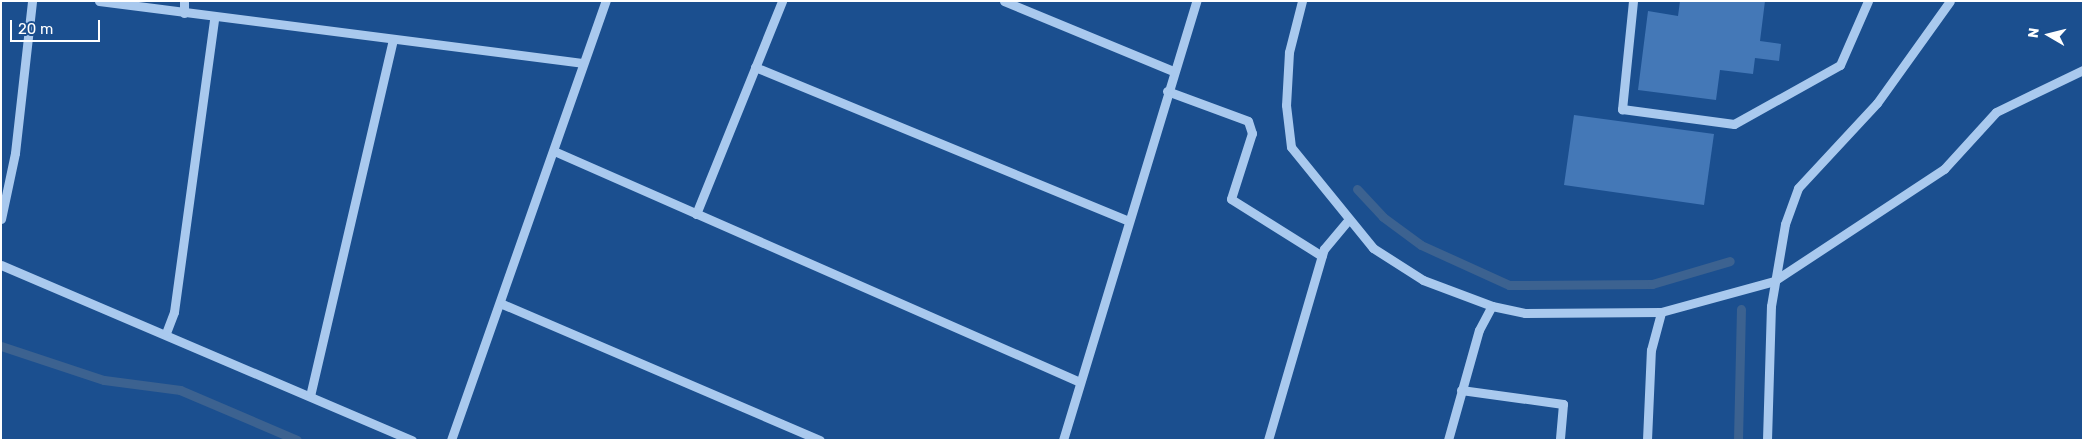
<!DOCTYPE html>
<style>
body{margin:0}
#map{position:relative;width:2084px;height:441px;overflow:hidden;background:#1b4f8f;font-family:Rubik,sans-serif}
div>[style]{position:absolute}
[style*='--x']{left:calc(var(--x)*1px);top:calc(var(--y)*1px);width:calc(var(--w)*1px);rotate:calc(var(--a)*1deg)}
.stream>*{height:9px;margin:-4.5px;padding:0 4.5px;transform-origin:4.5px;border-radius:4.5px;background:#3c6290}
.building>*{inset:0;background:#4478b7}
.minor>*{height:9px;margin:-4.5px;padding:0 4.5px;transform-origin:4.5px;border-radius:4.5px;background:#a9c9ee}
span{translate:-50% -50%;white-space:nowrap;text-align:center;line-height:1.15;-webkit-text-stroke:5px #1b4f8f;paint-order:stroke}
.frame{position:absolute;inset:0;border:2px solid #fff;pointer-events:none}
.north{position:absolute;left:2024px;top:10px;width:50px;height:50px;-webkit-text-stroke:4px #1b4f8f;paint-order:stroke;rotate:278deg;font-size:14px;font-weight:700;line-height:20px;text-align:center;color:#fff}
.north::after{content:'';display:block;margin:auto;width:18px;height:22px;background:#fff;clip-path:polygon(50% 0,100% 100%,50% 72%,0 100%)}
.scale{position:absolute;left:10px;top:20px;width:90px;height:22px;box-sizing:border-box;border:2px solid #fff;border-top:0;padding-left:6px;font-size:15px;line-height:18px;white-space:nowrap;color:#fff;-webkit-text-stroke:4px #1b4f8f;paint-order:stroke}
</style>
<div id="map">
<div class="stream">
<i style="--x:1357;--y:189;--w:38;--a:47"></i>
<i style="--x:1383;--y:217;--w:47;--a:36.4"></i>
<i style="--x:1421;--y:245;--w:97;--a:24.4"></i>
<i style="--x:1509;--y:285;--w:143;--a:-0.4"></i>
<i style="--x:1652;--y:284;--w:81;--a:-16.4"></i>
<i style="--x:1;--y:346;--w:108;--a:18.3"></i>
<i style="--x:104;--y:380;--w:77;--a:7.5"></i>
<i style="--x:180;--y:390;--w:127;--a:23.1"></i>
<i style="--x:1738;--y:440;--w:131;--a:-88.7"></i>
</div>
<div class="building">
<i style="clip-path:polygon(1680px 1px,1765px 1px,1760px 41px,1781px 44px,1779px 61px,1755px 58px,1753px 74px,1720px 70px,1716px 100px,1638px 90px,1648px 11px,1678px 16px)"></i>
<i style="clip-path:polygon(1574px 115px,1714px 134px,1704px 205px,1564px 185px)"></i>
</div>
<div class="minor">
<i style="--x:99;--y:1;--w:487;--a:7.3"></i>
<i style="--x:1004;--y:1;--w:183;--a:22.5"></i>
<i style="--x:1302;--y:1;--w:53;--a:104.3"></i>
<i style="--x:1289;--y:52;--w:53;--a:93.2"></i>
<i style="--x:1286;--y:105;--w:42;--a:83.2"></i>
<i style="--x:1291;--y:147;--w:130;--a:50.9"></i>
<i style="--x:1373;--y:248;--w:59;--a:32.6"></i>
<i style="--x:1423;--y:280;--w:74;--a:20.6"></i>
<i style="--x:1492;--y:306;--w:34;--a:12"></i>
<i style="--x:1525;--y:313;--w:136;--a:-0.4"></i>
<i style="--x:1661;--y:312;--w:117;--a:-15.3"></i>
<i style="--x:1774;--y:281;--w:204;--a:-33.4"></i>
<i style="--x:1944;--y:169;--w:77;--a:-47.6"></i>
<i style="--x:1996;--y:112;--w:97;--a:-25.8"></i>
<i style="--x:1633;--y:1;--w:109;--a:95.8"></i>
<i style="--x:1622;--y:109;--w:113;--a:7.6"></i>
<i style="--x:1734;--y:124;--w:121;--a:-29.1"></i>
<i style="--x:1840;--y:65;--w:70;--a:-66.4"></i>
<i style="--x:184;--y:13;--w:12;--a:-90"></i>
<i style="--x:755;--y:67;--w:404;--a:22.4"></i>
<i style="--x:1167;--y:91;--w:86;--a:20.3"></i>
<i style="--x:1248;--y:121;--w:13;--a:72"></i>
<i style="--x:1252;--y:133;--w:69;--a:107.7"></i>
<i style="--x:1231;--y:199;--w:107;--a:32.1"></i>
<i style="--x:554;--y:151;--w:574;--a:23.71"></i>
<i style="--x:696;--y:214;--w:230;--a:-68"></i>
<i style="--x:1;--y:219;--w:67;--a:-78"></i>
<i style="--x:15;--y:153;--w:153;--a:-83.6"></i>
<i style="--x:1;--y:265;--w:447;--a:23.1"></i>
<i style="--x:500;--y:303;--w:348;--a:23.2"></i>
<i style="--x:166;--y:333;--w:22;--a:-69"></i>
<i style="--x:174;--y:312;--w:296;--a:-82.2"></i>
<i style="--x:1461;--y:390;--w:103;--a:7.8"></i>
<i style="--x:1563;--y:404;--w:36;--a:95"></i>
<i style="--x:310;--y:396;--w:366;--a:-76.9"></i>
<i style="--x:451;--y:440;--w:466;--a:-70.6"></i>
<i style="--x:1063;--y:440;--w:459;--a:-73.1"></i>
<i style="--x:1268;--y:440;--w:199;--a:-73.7"></i>
<i style="--x:1324;--y:249;--w:35;--a:-50"></i>
<i style="--x:1448;--y:440;--w:114;--a:-74.3"></i>
<i style="--x:1479;--y:330;--w:27;--a:-62"></i>
<i style="--x:1647;--y:440;--w:90;--a:-87.5"></i>
<i style="--x:1651;--y:350;--w:39;--a:-75"></i>
<i style="--x:1767;--y:440;--w:134;--a:-88.3"></i>
<i style="--x:1771;--y:306;--w:83;--a:-80.3"></i>
<i style="--x:1785;--y:224;--w:38;--a:-70"></i>
<i style="--x:1798;--y:188;--w:116;--a:-47.1"></i>
<i style="--x:1877;--y:103;--w:125;--a:-54.4"></i>
</div>
<div class="frame"></div>
<div class="north">N</div>
<div class="scale">20 m</div>
</div>
